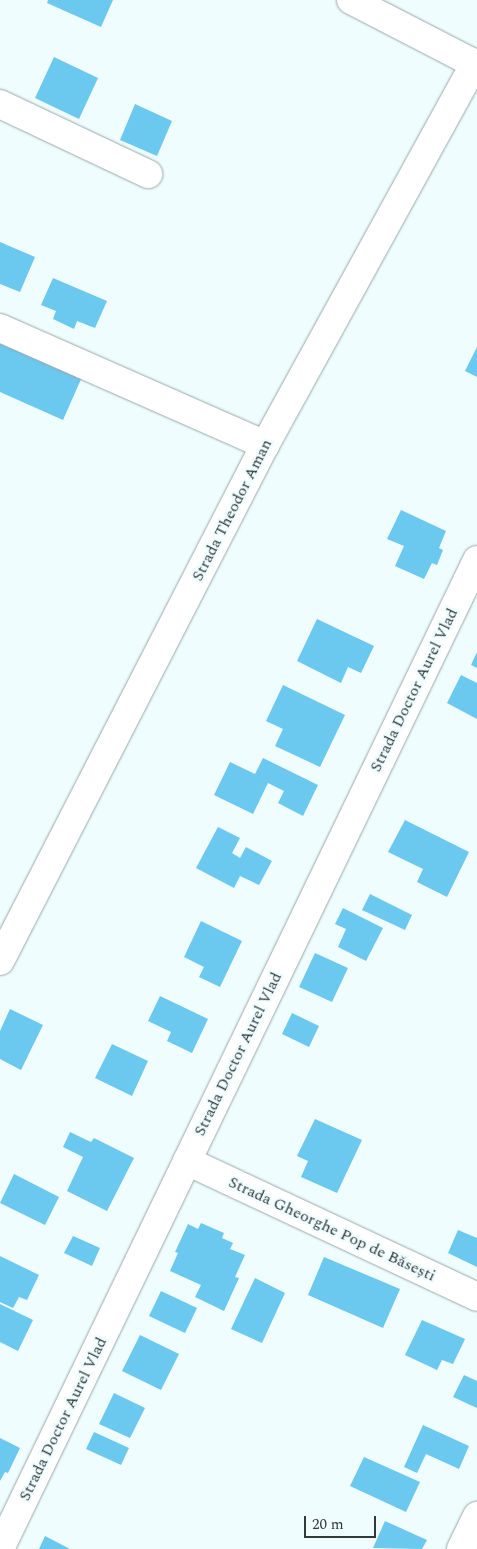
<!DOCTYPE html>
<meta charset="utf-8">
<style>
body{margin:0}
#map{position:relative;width:477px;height:1549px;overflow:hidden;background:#f0fdff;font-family:Spectral,serif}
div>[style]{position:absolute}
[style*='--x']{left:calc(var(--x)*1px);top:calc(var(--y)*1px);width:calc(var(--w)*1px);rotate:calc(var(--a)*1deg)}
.building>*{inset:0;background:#6bc8ee}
.roads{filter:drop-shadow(0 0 1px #9aa7a8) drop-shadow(0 0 1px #9aa7a8)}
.street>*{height:28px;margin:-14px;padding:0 14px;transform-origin:14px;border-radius:14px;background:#fff}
span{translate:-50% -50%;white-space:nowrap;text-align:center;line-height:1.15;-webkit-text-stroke:5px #f0fdff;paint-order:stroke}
.street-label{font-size:16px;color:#34393a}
.scale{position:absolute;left:304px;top:1516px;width:72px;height:22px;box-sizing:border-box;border:2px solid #34393a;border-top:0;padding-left:6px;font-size:15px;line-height:18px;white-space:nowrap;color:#34393a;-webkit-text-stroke:4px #f0fdff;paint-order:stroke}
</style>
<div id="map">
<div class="building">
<i style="clip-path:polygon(48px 0,113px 0,101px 27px,47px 3px)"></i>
<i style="clip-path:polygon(54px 57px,98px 78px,79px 119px,35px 98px)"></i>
<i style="clip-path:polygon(135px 104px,172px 121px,157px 156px,120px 140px)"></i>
<i style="clip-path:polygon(0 242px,35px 257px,20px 292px,0 284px)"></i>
<i style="clip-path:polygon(53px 278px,107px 301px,95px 328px,77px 321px,74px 329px,53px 319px,56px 311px,41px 305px)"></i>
<i style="clip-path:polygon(0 341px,82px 377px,63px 420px,0 392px)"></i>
<i style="clip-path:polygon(477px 347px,477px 377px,465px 371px)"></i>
<i style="clip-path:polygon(401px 510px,446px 531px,439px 548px,443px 550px,437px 565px,432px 563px,424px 579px,395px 566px,404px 546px,387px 539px)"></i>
<i style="clip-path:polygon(317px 619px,374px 646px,361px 673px,348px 667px,341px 683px,297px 661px)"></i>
<i style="clip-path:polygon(477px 652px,477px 668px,471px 665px)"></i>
<i style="clip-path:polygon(461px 675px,477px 683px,477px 719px,447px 703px)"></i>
<i style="clip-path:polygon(283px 685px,345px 715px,320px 767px,275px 746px,283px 729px,266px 721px)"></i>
<i style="clip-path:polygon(263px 758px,318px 785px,303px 816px,278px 803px,284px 791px,268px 783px,253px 814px,214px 795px,230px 762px,255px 774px)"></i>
<i style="clip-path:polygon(405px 820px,469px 852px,447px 897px,417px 882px,423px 869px,388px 852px)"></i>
<i style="clip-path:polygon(218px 827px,240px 838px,232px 853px,240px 858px,246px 847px,272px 861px,259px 885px,240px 876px,234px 888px,196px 868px)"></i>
<i style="clip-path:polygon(370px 894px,412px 915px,405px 930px,362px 910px)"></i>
<i style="clip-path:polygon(343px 908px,383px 928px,366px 961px,338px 947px,346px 929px,335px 924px)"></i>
<i style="clip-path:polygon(201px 921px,242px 941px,220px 987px,199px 977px,204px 967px,184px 957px)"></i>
<i style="clip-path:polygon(315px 953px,348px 968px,332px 1002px,299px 987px)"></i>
<i style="clip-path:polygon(160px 996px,208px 1019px,192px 1053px,167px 1041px,171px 1032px,148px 1021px)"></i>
<i style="clip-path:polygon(10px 1009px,43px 1025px,21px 1070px,0 1059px,0 1031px)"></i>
<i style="clip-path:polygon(292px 1013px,319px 1026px,309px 1047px,282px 1034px)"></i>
<i style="clip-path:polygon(112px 1044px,148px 1061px,132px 1096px,95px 1078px)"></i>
<i style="clip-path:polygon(315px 1119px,362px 1140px,337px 1193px,301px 1177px,308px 1161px,297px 1156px)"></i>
<i style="clip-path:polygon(70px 1132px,91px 1142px,94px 1138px,134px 1158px,107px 1211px,67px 1191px,83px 1157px,63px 1147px)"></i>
<i style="clip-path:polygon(14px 1174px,59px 1197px,45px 1225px,0 1203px)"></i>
<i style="clip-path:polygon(201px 1223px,224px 1233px,222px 1238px,233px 1243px,230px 1249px,245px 1255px,235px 1277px,239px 1278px,224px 1311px,195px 1297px,201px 1285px,170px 1271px,178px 1253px,175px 1252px,188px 1224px,198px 1229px)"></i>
<i style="clip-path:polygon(458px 1230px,477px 1238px,477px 1267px,448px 1253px)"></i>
<i style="clip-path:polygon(73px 1236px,100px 1248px,92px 1266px,64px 1253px)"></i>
<i style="clip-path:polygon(0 1256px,39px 1275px,27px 1300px,19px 1297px,13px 1308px,0 1302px)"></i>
<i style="clip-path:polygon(324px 1257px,400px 1289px,383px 1328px,308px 1295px)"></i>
<i style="clip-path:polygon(255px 1278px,285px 1293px,262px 1343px,231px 1329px)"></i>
<i style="clip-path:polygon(161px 1291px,197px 1308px,185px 1333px,149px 1316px)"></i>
<i style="clip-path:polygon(0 1304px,33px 1320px,18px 1351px,0 1342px)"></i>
<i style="clip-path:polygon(422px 1320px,465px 1339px,453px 1364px,442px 1360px,437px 1370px,405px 1355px)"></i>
<i style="clip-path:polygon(140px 1335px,179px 1354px,161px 1390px,122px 1371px)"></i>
<i style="clip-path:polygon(464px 1375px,477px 1381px,477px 1408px,453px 1397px)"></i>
<i style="clip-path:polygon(114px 1393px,145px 1408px,130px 1438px,99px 1424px)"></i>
<i style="clip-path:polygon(423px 1425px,469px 1446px,459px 1469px,426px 1454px,417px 1473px,404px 1467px)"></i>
<i style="clip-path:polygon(94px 1432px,129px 1448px,121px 1465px,86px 1449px)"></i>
<i style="clip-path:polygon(0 1438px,20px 1448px,8px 1473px,5px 1472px,0 1481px)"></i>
<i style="clip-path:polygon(364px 1457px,420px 1482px,406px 1512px,350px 1486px)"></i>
<i style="clip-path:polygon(385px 1521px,427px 1540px,422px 1549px,373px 1548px)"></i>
<i style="clip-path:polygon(45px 1536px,70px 1549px,39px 1549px)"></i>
</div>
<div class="roads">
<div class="street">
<i style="--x:351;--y:0;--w:142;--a:27.3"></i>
<i style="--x:0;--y:104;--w:164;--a:25.3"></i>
<i style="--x:0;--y:328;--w:290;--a:23.8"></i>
<i style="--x:0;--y:961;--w:580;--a:-62.82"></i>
<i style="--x:265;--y:445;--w:436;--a:-61.2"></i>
<i style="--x:187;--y:1161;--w:320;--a:25.1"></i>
<i style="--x:0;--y:1549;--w:1098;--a:-64.25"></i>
<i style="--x:461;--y:1549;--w:37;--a:-64"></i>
</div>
</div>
<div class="street-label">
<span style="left:232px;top:510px;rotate:-63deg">Strada Theodor Aman</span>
<span style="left:414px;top:690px;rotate:-64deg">Strada Doctor Aurel Vlad</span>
<span style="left:238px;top:1054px;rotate:-64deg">Strada Doctor Aurel Vlad</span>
<span style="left:332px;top:1229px;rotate:25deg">Strada Gheorghe Pop de Băsești</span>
<span style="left:63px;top:1419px;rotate:-64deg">Strada Doctor Aurel Vlad</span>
</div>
<div class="scale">20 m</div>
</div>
